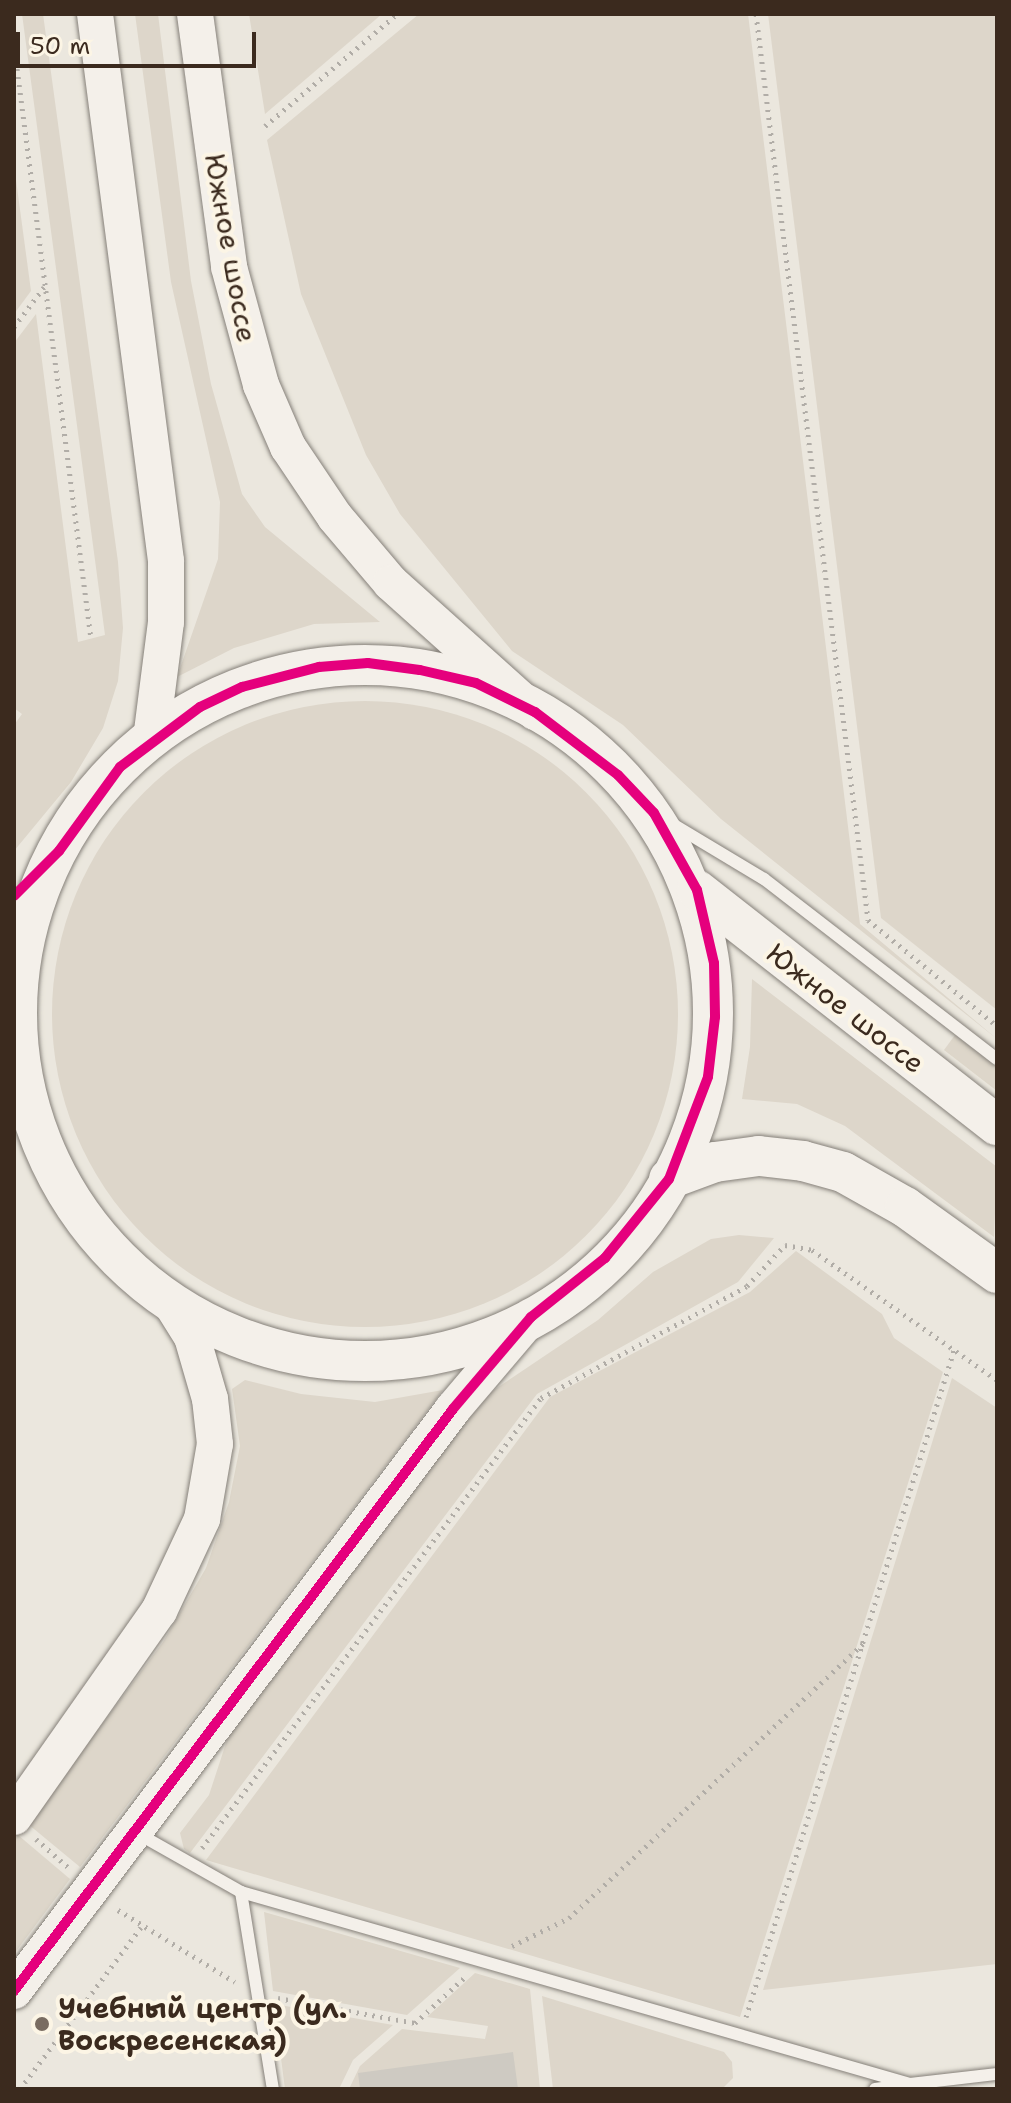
<!DOCTYPE html>
<meta charset="utf-8">
<style>
body{margin:0}
#map{position:relative;width:1011px;height:2103px;overflow:hidden;background:#ebe7de;font-family:"Shantell Sans",sans-serif}
div>[style]{position:absolute}
[style*='--x']{left:calc(var(--x)*1px);top:calc(var(--y)*1px);width:calc(var(--w)*1px);rotate:calc(var(--a)*1deg)}
.green>*{inset:0;background:#ddd6ca}
.round{border-radius:50%}
.building>*{inset:0;background:#cecac2}
.path>*{height:5px;margin-top:-2.5px;transform-origin:0;background:repeating-linear-gradient(90deg,#b1ada7 0 2px,transparent 0 8px)}
.roads{filter:drop-shadow(0 0 2px #858079) drop-shadow(0 0 2px #858079)}
.lane>*{height:12px;margin:-6px;padding:0 6px;transform-origin:6px;border-radius:6px;background:#f4f0ea}
.secondary>*{height:36px;margin:-18px;padding:0 18px;transform-origin:18px;border-radius:18px;background:#f4f0ea}
.primary>*{height:40px;margin:-20px;padding:0 20px;transform-origin:20px;border-radius:20px;background:#f4f0ea}
.primary>.ring{margin:-20px;padding:0;box-sizing:content-box;background:none;border:40px solid #f4f0ea;border-radius:50%}
.bus-1>*{height:10px;margin:-5px;padding:0 5px;transform-origin:5px;border-radius:5px;background:#e5007d}
.dots>*{width:22px;height:22px;translate:-50% -50%;box-sizing:border-box;border:4px solid #fcf5e5;border-radius:50%}
span{translate:-50% -50%;white-space:nowrap;text-align:center;line-height:1.15;-webkit-text-stroke:8px #fcf5e5;paint-order:stroke}
.street-label{font-size:28px;color:#3b2a1e}
.poi-label{font-size:28px;color:#3b2a1e;font-weight:700}
.left{translate:0 -50%;text-align:left}
.frame{position:absolute;inset:0;border:16px solid #3b2a1e;pointer-events:none}
.scale{position:absolute;left:16px;top:32px;width:240px;height:36px;box-sizing:border-box;border:4px solid #3b2a1e;border-top:0;padding-left:10px;font-size:24px;line-height:28px;white-space:nowrap;color:#3b2a1e;-webkit-text-stroke:6px #fcf5e5;paint-order:stroke}
</style>
<div id="map">
<div class="green">
<i style="clip-path:polygon(22px 14px,43px 14px,118px 562px,123px 628px,118px 681px,103px 728px,71px 782px,14px 851px,14px 725px,22px 714px,14px 708px,14px 343px,36px 314px,78px 642px,105px 635px)"></i>
<i style="clip-path:polygon(135px 14px,158px 14px,191px 281px,211px 384px,242px 494px,265px 527px,380px 622px,314px 624px,234px 648px,177px 677px,218px 559px,220px 502px,171px 282px)"></i>
<i style="clip-path:polygon(249px 14px,382px 14px,265px 114px)"></i>
<i style="clip-path:polygon(419px 14px,748px 14px,860px 924px,997px 1039px,721px 819px,623px 725px,512px 651px,400px 514px,366px 455px,301px 294px,267px 140px)"></i>
<i style="clip-path:polygon(768px 14px,997px 14px,997px 1010px,881px 918px)"></i>
<i style="clip-path:polygon(14px 165px,31px 291px,14px 314px)"></i>
<i class="round" style="left:52px;top:701px;width:626px;height:626px"></i>
<i style="clip-path:polygon(752px 979px,997px 1167px,994px 1237px,845px 1126px,797px 1104px,742px 1099px,750px 1047px)"></i>
<i style="clip-path:polygon(955px 1035px,997px 1067px,997px 1091px,944px 1050px)"></i>
<i style="clip-path:polygon(739px 1235px,774px 1238px,738px 1282px,537px 1394px,190px 1853px,184px 1849px,180px 1833px,209px 1795px,230px 1731px,467px 1415px,494px 1390px,598px 1320px,653px 1272px,711px 1239px)"></i>
<i style="clip-path:polygon(796px 1251px,882px 1314px,894px 1338px,943px 1372px,740px 2017px,206px 1860px,550px 1397px,750px 1292px)"></i>
<i style="clip-path:polygon(952px 1378px,997px 1408px,997px 1964px,763px 1990px)"></i>
<i style="clip-path:polygon(245px 1380px,301px 1394px,375px 1402px,443px 1390px,80px 1867px,28px 1824px,163px 1642px,206px 1568px,229px 1502px,240px 1446px,232px 1389px)"></i>
<i style="clip-path:polygon(18px 1835px,70px 1879px,14px 1954px,14px 1841px)"></i>
<i style="clip-path:polygon(264px 1912px,460px 1968px,407px 2015px,273px 1991px)"></i>
<i style="clip-path:polygon(475px 1973px,530px 1989px,540px 2089px,349px 2089px,360px 2066px,402px 2029px,485px 2039px,488px 2026px,427px 2017px)"></i>
<i style="clip-path:polygon(542px 1996px,724px 2052px,732px 2062px,733px 2078px,722px 2089px,553px 2089px)"></i>
<i style="clip-path:polygon(274px 2004px,393px 2025px,353px 2060px,339px 2089px,285px 2089px)"></i>
</div>
<div class="building">
<i style="clip-path:polygon(513px 2052px,518px 2089px,360px 2089px,358px 2073px)"></i>
</div>
<div class="path">
<i style="--x:756;--y:14;--w:913;--a:82.95"></i>
<i style="--x:868;--y:920;--w:167;--a:39.4"></i>
<i style="--x:14;--y:45;--w:599;--a:82.61"></i>
<i style="--x:265;--y:126;--w:173;--a:-40.3"></i>
<i style="--x:14;--y:327;--w:50;--a:-53.1"></i>
<i style="--x:36;--y:1839;--w:43;--a:41.2"></i>
<i style="--x:202;--y:1848;--w:563;--a:-53.01"></i>
<i style="--x:541;--y:1398;--w:234;--a:-28.5"></i>
<i style="--x:747;--y:1286;--w:56;--a:-47.2"></i>
<i style="--x:785;--y:1245;--w:27;--a:10"></i>
<i style="--x:812;--y:1250;--w:226;--a:35.1"></i>
<i style="--x:118;--y:1910;--w:137;--a:31.6"></i>
<i style="--x:512;--y:1946;--w:64;--a:-26.2"></i>
<i style="--x:569;--y:1918;--w:405;--a:-43"></i>
<i style="--x:278;--y:1998;--w:139;--a:10.3"></i>
<i style="--x:415;--y:2023;--w:67;--a:-42.6"></i>
<i style="--x:746;--y:2017;--w:699;--a:-72.68"></i>
<i style="--x:20;--y:2089;--w:202;--a:-53.2"></i>
</div>
<div class="roads">
<div class="lane">
<i style="--x:654;--y:813;--w:128;--a:31"></i>
<i style="--x:764;--y:879;--w:294;--a:37.7"></i>
<i style="--x:135;--y:1832;--w:122;--a:29.5"></i>
<i style="--x:241;--y:1892;--w:696;--a:16.01"></i>
<i style="--x:910;--y:2084;--w:88;--a:-6.6"></i>
<i style="--x:241;--y:1892;--w:200;--a:80.8"></i>
<i style="--x:875;--y:2089;--w:28;--a:-8"></i>
</div>
<div class="secondary">
<i style="--x:95;--y:14;--w:552;--a:82.6"></i>
<i style="--x:166;--y:561;--w:61;--a:90"></i>
<i style="--x:166;--y:622;--w:118;--a:97.3"></i>
<i style="--x:195;--y:14;--w:255;--a:82.3"></i>
<i style="--x:229;--y:267;--w:122;--a:74.8"></i>
<i style="--x:261;--y:385;--w:68;--a:66.5"></i>
<i style="--x:288;--y:447;--w:84;--a:56.1"></i>
<i style="--x:335;--y:517;--w:87;--a:49.7"></i>
<i style="--x:391;--y:583;--w:193;--a:41.9"></i>
<i style="--x:14;--y:1817;--w:252;--a:-54.9"></i>
<i style="--x:159;--y:1611;--w:102;--a:-64.9"></i>
<i style="--x:202;--y:1519;--w:76;--a:-80.2"></i>
<i style="--x:215;--y:1444;--w:45;--a:-96.3"></i>
<i style="--x:210;--y:1399;--w:65;--a:-106.2"></i>
<i style="--x:192;--y:1337;--w:36;--a:-122"></i>
<i style="--x:14;--y:1991;--w:729;--a:-52.97"></i>
<i style="--x:453;--y:1409;--w:121;--a:-49.7"></i>
</div>
<div class="primary">
<i class="ring" style="left:17px;top:665px;width:656px;height:656px"></i>
<i style="--x:697;--y:890;--w:381;--a:38.1"></i>
<i style="--x:669;--y:1179;--w:49;--a:-20.3"></i>
<i style="--x:715;--y:1162;--w:44;--a:-7.8"></i>
<i style="--x:759;--y:1156;--w:44;--a:6.5"></i>
<i style="--x:803;--y:1161;--w:41;--a:15.4"></i>
<i style="--x:843;--y:1172;--w:71;--a:29.4"></i>
<i style="--x:905;--y:1207;--w:113;--a:35.7"></i>
</div>
</div>
<div class="bus-1">
<i style="--x:14;--y:896;--w:64;--a:-45"></i>
<i style="--x:59;--y:851;--w:104;--a:-54"></i>
<i style="--x:120;--y:767;--w:100;--a:-36.9"></i>
<i style="--x:200;--y:707;--w:47;--a:-25.5"></i>
<i style="--x:242;--y:687;--w:80;--a:-14.6"></i>
<i style="--x:319;--y:667;--w:49;--a:-4.7"></i>
<i style="--x:368;--y:663;--w:52;--a:7.7"></i>
<i style="--x:420;--y:670;--w:57;--a:13.1"></i>
<i style="--x:476;--y:683;--w:66;--a:26.2"></i>
<i style="--x:535;--y:712;--w:104;--a:37.2"></i>
<i style="--x:618;--y:775;--w:52;--a:46.5"></i>
<i style="--x:654;--y:813;--w:88;--a:60.8"></i>
<i style="--x:697;--y:890;--w:75;--a:76.9"></i>
<i style="--x:714;--y:963;--w:54;--a:88.9"></i>
<i style="--x:715;--y:1017;--w:60;--a:96.7"></i>
<i style="--x:708;--y:1077;--w:109;--a:110.9"></i>
<i style="--x:669;--y:1179;--w:102;--a:129"></i>
<i style="--x:605;--y:1258;--w:95;--a:141.4"></i>
<i style="--x:531;--y:1317;--w:121;--a:130.3"></i>
<i style="--x:453;--y:1409;--w:729;--a:127.03"></i>
</div>
<div class="dots">
<i style="left:42px;top:2024px;background:#796c61"></i>
</div>
<div class="street-label">
<span style="left:231px;top:248px;rotate:80deg">Южное шоссе</span>
<span style="left:846px;top:1008px;rotate:38deg">Южное шоссе</span>
</div>
<div class="poi-label">
<span class="left" style="left:58px;top:2024px">Учебный центр (ул.<br>Воскресенская)</span>
</div>
<div class="frame"></div>
<div class="scale">50 m</div>
</div>
